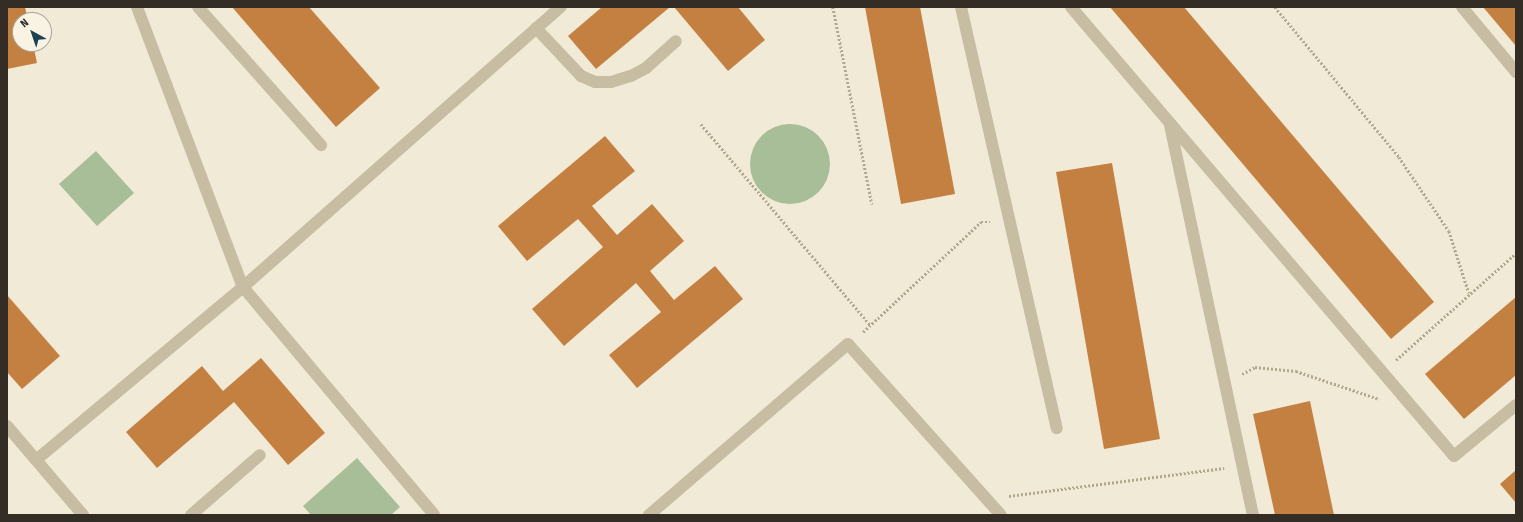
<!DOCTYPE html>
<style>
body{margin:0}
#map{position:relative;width:1523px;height:522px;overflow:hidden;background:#f0ead7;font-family:"Fira Sans Condensed",sans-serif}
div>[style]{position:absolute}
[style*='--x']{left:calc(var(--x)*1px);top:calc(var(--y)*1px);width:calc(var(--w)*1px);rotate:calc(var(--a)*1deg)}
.green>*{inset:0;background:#a8be98}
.round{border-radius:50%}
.building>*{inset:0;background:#c48041}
.path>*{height:2.5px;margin-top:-1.25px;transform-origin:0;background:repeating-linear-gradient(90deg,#b3a78e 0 2px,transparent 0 4px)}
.minor>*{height:12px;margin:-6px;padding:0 6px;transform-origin:6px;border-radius:6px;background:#c7bda3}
span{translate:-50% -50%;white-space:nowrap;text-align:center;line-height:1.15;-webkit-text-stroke:3px #f8f3e3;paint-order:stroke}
.frame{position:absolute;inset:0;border:8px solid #332d25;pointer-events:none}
.north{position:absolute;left:12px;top:12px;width:40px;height:40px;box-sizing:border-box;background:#f8f3e3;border:1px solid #a9a497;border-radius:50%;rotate:320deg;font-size:11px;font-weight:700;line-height:16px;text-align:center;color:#332d25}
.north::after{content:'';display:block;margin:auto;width:14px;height:18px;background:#1c4253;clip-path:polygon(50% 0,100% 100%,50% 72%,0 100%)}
</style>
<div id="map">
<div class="green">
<i class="round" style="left:750px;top:124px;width:80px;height:80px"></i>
<i style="clip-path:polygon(96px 151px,134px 193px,97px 226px,59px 184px)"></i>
<i style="clip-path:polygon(357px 458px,400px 507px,391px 515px,311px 515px,303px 506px)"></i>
</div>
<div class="building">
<i style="clip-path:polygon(7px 7px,25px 7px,28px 20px,20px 20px,20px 44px,33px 44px,37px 63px,7px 69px)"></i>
<i style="clip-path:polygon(232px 7px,309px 7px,380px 88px,336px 127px)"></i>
<i style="clip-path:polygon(602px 7px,670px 7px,596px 69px,568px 36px)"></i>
<i style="clip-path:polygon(674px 7px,738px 7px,765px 40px,728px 71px)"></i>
<i style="clip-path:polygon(865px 7px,920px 7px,955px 194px,901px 204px)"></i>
<i style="clip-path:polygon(1110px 7px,1184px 7px,1434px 302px,1391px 339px)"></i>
<i style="clip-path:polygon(1483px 7px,1516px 7px,1516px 46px)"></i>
<i style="clip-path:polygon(605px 136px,635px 171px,592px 206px,617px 235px,652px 204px,684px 241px,650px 271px,674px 300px,715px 266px,743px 299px,637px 388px,609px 355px,661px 312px,636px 283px,564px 346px,532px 309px,603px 247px,578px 219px,527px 261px,498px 226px)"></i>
<i style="clip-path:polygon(1112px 163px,1160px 439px,1104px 449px,1056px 172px)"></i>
<i style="clip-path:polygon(7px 295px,60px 356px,22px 389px,7px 372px)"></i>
<i style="clip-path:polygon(1516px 297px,1516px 375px,1464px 419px,1425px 374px)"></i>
<i style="clip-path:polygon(261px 358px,325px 433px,288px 465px,234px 402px,157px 468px,126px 432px,202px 366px,223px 391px)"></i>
<i style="clip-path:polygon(1310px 401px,1334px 515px,1275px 515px,1253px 414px)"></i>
<i style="clip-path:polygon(1516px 470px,1516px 503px,1500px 484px)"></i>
</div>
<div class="path">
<i style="--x:833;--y:7;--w:201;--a:78.8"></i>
<i style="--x:1275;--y:7;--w:195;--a:50.4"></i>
<i style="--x:1399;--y:157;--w:89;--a:56"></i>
<i style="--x:1449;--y:231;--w:65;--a:72.1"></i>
<i style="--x:701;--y:124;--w:264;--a:49.9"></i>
<i style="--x:863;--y:332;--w:161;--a:-43"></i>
<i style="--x:981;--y:222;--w:9;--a:0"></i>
<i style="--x:1396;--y:360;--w:161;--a:-41.7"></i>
<i style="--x:1242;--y:374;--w:15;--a:-28"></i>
<i style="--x:1255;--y:367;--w:41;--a:5.6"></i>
<i style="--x:1296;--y:371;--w:88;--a:18.6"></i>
<i style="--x:1009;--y:496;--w:217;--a:-7.4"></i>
</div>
<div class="minor">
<i style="--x:137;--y:7;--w:299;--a:69.3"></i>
<i style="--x:243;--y:287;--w:297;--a:50"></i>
<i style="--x:198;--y:7;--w:185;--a:48.3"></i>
<i style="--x:961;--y:7;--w:432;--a:77.2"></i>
<i style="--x:1071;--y:7;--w:590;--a:49.54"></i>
<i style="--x:1454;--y:456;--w:80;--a:-39.4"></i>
<i style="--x:1462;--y:7;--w:85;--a:50.3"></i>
<i style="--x:536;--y:28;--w:66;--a:46.8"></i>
<i style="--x:581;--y:76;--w:15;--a:23"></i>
<i style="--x:595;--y:82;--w:16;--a:0"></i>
<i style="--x:611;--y:82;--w:21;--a:-17"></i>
<i style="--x:631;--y:76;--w:17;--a:-28"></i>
<i style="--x:646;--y:68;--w:40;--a:-42"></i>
<i style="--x:1170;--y:125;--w:399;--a:78"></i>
<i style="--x:7;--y:426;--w:117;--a:49.5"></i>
<i style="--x:36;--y:460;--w:270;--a:-39.9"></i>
<i style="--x:243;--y:287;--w:424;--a:-41.4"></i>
<i style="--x:191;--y:515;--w:91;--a:-41"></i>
<i style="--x:649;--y:515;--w:262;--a:-40.7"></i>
<i style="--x:848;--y:344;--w:229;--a:48.2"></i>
</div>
<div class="frame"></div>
<div class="north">N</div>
</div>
